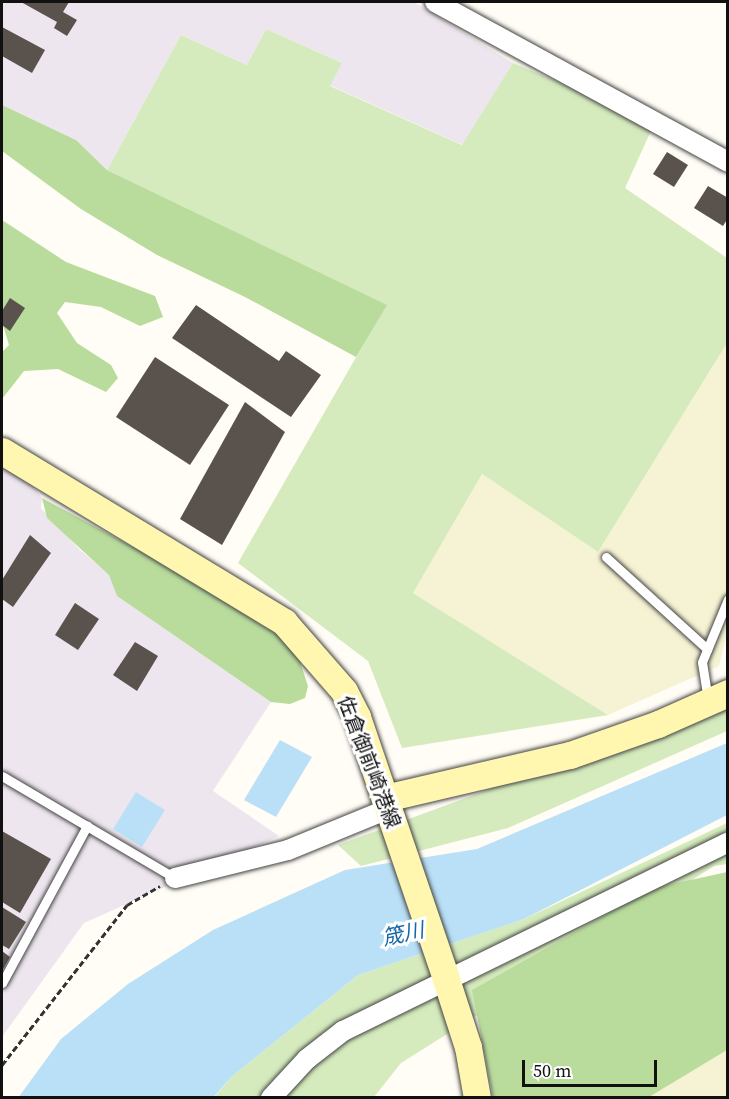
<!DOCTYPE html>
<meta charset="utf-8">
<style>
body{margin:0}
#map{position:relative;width:729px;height:1099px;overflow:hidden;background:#fffdf5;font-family:"Source Serif 4","Noto Sans JP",serif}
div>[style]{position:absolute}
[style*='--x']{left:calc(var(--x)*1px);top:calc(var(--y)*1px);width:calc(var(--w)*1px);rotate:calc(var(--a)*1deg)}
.industrial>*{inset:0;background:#eee6ef}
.farmland>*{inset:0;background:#f6f3d4}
.green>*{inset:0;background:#d5ebbd}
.forest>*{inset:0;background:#b9dc9c}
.water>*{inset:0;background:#b9e0f7}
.building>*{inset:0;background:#5a524d}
.path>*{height:3px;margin-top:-1.5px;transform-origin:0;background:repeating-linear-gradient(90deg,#333 0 6px,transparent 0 9px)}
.roads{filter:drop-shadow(0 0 2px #444) drop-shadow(0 0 2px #444)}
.lane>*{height:9px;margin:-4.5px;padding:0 4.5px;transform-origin:4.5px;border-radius:4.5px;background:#fff}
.street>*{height:20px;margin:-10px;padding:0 10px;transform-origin:10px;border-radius:10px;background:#fff}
.secondary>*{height:27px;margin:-13.5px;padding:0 13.5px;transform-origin:13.5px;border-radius:13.5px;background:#fff6b0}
span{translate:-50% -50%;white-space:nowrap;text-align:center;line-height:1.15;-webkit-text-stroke:6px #fff;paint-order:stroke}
.street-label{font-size:20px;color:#111}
.water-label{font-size:21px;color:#1768a6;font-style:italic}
.frame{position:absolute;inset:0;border:3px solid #111;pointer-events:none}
.scale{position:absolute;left:522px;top:1060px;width:135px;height:27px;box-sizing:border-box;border:3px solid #111;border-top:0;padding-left:8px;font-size:18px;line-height:21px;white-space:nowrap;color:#111;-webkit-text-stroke:4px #fff;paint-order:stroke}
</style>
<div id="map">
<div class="industrial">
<i style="clip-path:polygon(2px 2px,414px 2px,513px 63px,463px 145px,329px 85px,342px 63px,266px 29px,247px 65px,181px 35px,107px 170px,76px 140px,2px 105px)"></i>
<i style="clip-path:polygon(2px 447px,42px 498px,41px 508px,80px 550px,110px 575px,117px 596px,271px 702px,213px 791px,279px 836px,84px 923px,2px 1037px)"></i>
</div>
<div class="farmland">
<i style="clip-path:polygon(727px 343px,728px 629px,719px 666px,608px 715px,413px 593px,482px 474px,598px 552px)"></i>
<i style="clip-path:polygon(727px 1050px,727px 1097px,649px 1098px,650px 1094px)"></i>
</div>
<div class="green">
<i style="clip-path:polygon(266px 29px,342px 63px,330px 86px,462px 145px,513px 63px,655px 122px,625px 188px,727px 258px,727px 343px,598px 552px,482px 474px,413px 593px,608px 715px,402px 748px,368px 661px,238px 563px,386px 305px,107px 170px,181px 35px,247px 65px)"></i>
<i style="clip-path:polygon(727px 702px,727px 731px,508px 828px,361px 866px,338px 845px)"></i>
<i style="clip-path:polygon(727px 823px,727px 864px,714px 866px,401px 1063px,374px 1097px,214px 1098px,231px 1077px,358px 975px,524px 919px)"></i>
</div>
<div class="forest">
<i style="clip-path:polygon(2px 105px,76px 140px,107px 170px,387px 305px,356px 357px,245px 297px,157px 255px,81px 209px,2px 151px)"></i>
<i style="clip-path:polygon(2px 220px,66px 262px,155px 296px,163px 317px,140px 326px,101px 307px,65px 302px,57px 313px,77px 343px,111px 365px,118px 378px,106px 392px,58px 369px,24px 371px,2px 399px,2px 352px,9px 345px,2px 322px)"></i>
<i style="clip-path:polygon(42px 498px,144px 553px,280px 636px,300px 662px,308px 686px,305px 698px,290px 704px,271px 702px,117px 596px,109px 575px,47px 518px)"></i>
<i style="clip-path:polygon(727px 872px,727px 1050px,649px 1097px,493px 1097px,472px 990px,654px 888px)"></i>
</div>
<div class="water">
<i style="clip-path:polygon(280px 740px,312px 757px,276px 817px,244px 800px)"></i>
<i style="clip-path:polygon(727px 743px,727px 815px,524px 919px,358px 975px,231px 1077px,214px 1097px,18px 1098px,61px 1039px,128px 984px,213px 930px,345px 870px,477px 849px)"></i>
<i style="clip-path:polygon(136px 792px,165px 810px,142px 847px,113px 829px)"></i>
</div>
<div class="building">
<i style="clip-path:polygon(21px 2px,69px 2px,63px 12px,77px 20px,67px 36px,54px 28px,57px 22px)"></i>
<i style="clip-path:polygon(2px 27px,45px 50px,32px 73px,2px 56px)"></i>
<i style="clip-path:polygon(667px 152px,688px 165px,674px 187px,653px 174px)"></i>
<i style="clip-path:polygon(708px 186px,728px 198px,728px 218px,723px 226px,694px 208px)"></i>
<i style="clip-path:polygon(10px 298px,25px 308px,10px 331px,2px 325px,2px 311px)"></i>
<i style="clip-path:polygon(196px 305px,279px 361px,286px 351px,321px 375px,291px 417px,172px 338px)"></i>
<i style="clip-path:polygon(155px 357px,229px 405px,190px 465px,116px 417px)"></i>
<i style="clip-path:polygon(245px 402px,285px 432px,222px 545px,180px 519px)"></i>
<i style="clip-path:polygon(30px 535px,51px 553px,13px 607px,2px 599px,2px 580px)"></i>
<i style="clip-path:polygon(75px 603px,99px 619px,78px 650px,55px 635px)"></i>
<i style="clip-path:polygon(135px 642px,158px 656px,137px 691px,113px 675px)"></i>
<i style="clip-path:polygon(2px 831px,51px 859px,20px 913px,2px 902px)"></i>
<i style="clip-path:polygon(2px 907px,26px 922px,9px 949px,2px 945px)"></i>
<i style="clip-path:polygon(2px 951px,10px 957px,2px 971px)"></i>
</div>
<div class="path">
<i style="--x:2;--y:1065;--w:203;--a:-52"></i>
<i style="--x:127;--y:905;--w:38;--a:-30"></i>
</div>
<div class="roads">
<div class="lane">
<i style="--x:606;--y:557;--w:137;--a:42.3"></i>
<i style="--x:708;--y:700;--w:38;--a:-99"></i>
<i style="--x:702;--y:662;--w:68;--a:-67.6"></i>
<i style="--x:2;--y:776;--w:201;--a:30.5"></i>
<i style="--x:2;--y:983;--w:179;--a:-61.6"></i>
</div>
<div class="street">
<i style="--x:435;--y:2;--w:334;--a:28.6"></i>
<i style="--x:175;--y:878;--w:116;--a:-13.9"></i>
<i style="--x:288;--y:850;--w:108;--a:-22.3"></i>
<i style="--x:271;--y:1098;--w:53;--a:-47.3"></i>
<i style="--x:307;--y:1059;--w:46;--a:-37.9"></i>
<i style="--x:343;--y:1031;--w:429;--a:-26.1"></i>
</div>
<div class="secondary">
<i style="--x:2;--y:451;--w:330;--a:31.2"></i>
<i style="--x:284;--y:622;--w:91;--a:49"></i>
<i style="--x:344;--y:691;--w:29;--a:63"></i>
<i style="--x:357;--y:717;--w:274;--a:71.2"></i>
<i style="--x:445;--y:976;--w:75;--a:72.1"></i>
<i style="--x:468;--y:1047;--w:52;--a:80"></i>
<i style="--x:385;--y:798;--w:190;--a:-13.1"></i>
<i style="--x:570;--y:755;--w:93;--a:-19.4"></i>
<i style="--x:658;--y:724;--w:77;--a:-23.9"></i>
</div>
</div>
<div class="street-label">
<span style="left:369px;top:762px;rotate:69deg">佐倉御前崎港線</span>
</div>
<div class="water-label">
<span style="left:403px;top:934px;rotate:-12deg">筬川</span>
</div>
<div class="frame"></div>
<div class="scale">50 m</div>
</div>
